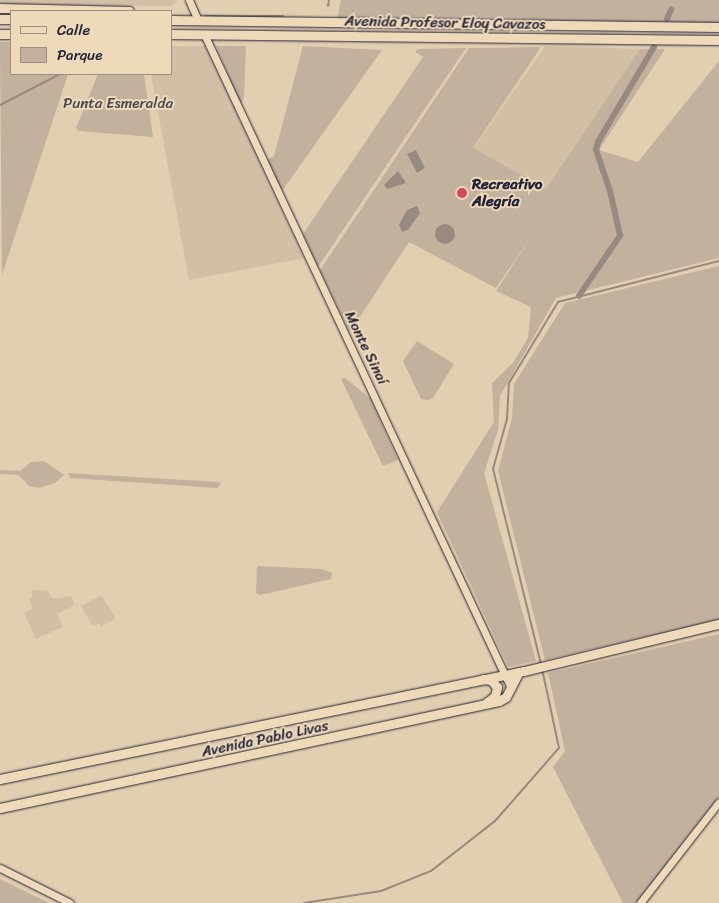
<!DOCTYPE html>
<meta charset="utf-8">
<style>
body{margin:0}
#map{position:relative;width:719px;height:903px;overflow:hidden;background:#e2ceb0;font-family:Sriracha,sans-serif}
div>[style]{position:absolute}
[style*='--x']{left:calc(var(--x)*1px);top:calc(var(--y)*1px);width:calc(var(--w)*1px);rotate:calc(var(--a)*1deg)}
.built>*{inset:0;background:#d2bfa6}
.green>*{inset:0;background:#c2b19d}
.water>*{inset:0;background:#968a81}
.round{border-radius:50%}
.stream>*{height:2px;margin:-1px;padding:0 1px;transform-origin:1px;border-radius:1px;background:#968a81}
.canal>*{height:5.5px;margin:-2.75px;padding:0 2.75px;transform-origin:2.75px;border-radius:2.75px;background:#968a81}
.roads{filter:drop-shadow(0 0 1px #22223b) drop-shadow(0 0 1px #22223b)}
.minor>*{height:7px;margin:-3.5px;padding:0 3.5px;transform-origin:3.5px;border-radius:3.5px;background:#eed9b8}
.major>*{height:9px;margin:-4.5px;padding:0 4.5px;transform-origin:4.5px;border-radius:4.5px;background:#eed9b8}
.dots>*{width:14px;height:14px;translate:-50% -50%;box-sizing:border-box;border:2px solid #eed9b8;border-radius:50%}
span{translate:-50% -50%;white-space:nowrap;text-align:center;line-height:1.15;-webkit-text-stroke:4px #eed9b8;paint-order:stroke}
.street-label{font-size:15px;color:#22223b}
.park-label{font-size:15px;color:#4a4654}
.poi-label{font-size:15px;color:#22223b;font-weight:700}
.left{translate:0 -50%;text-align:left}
.legend{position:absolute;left:10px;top:10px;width:162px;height:65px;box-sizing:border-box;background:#eed9b8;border:1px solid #9c9086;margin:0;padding:6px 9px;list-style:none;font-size:15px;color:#22223b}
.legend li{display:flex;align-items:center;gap:10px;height:25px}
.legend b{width:25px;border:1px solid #9c9086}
</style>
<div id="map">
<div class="built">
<i style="clip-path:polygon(0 0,178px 0,171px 6px,0 5px)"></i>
<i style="clip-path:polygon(171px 46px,205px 46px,304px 258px,189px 280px,151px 74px,171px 74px)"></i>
<i style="clip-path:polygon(545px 46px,640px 49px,546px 189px,473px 149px)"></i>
<i style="clip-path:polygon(36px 590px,47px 591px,53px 599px,71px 596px,75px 605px,57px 614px,63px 627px,36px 639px,24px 613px,33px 608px,29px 599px,33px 596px,31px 591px)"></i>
<i style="clip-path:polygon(101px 595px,116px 618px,101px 627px,99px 623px,93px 626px,81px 606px)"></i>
</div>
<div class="green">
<i style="clip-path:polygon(341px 0,719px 0,719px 23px,337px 19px)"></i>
<i style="clip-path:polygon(0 42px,11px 42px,11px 74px,68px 74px,2px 275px)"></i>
<i style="clip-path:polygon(216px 46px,246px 46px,244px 97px,241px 106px)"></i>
<i style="clip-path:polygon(303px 46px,382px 50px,282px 191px,267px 160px,274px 156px)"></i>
<i style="clip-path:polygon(541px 47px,473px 148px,546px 189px,640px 49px,665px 49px,599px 150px,638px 162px,719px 61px,719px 258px,556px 298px,500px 396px,498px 430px,484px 473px,536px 661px,508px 667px,437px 512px,494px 422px,492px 383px,513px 363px,528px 338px,531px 307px,496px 291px,533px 234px,496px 288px,409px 242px,350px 332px,320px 270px,469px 48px)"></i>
<i style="clip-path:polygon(466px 48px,318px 267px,303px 234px,423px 57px,415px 52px,418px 49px)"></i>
<i style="clip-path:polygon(98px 74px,144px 74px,153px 137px,79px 131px,76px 128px)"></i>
<i style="clip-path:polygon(719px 266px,719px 620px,545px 660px,498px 471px,512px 418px,514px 384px,565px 303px)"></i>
<i style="clip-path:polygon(417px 341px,454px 364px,433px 398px,428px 400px,421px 399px,403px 361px)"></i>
<i style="clip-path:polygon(345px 378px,370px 398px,398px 460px,383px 466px,341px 379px)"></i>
<i style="clip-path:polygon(44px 461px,64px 475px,55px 483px,39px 488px,29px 486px,19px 475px,0 474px,0 470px,20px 471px,31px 462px)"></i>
<i style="clip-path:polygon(68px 473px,218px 482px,221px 484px,217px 488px,70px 478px)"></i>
<i style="clip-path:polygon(257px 566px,321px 569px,332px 573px,331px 579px,260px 595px,256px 593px)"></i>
<i style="clip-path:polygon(719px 634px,719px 797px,636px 903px,623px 903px,553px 767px,565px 751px,548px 673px)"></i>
<i style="clip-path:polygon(0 879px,49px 903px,0 903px)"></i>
</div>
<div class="water">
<i style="clip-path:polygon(416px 150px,425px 168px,417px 173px,407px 154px)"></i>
<i style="clip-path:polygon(398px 171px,406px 183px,387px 189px,384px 185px)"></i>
<i style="clip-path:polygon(417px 206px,420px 213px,408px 230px,402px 232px,399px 225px,407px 210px)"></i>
<i class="round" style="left:435px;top:224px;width:20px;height:20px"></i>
</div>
<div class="stream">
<i style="--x:328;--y:6;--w:6;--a:-81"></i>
<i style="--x:205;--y:16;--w:78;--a:0"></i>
<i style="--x:0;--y:105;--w:68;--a:-27.3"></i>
<i style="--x:541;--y:664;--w:201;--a:-103.8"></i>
<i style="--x:493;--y:469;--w:52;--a:-74.4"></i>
<i style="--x:507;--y:419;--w:36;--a:-87"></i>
<i style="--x:509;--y:383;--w:95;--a:-58.8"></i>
<i style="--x:558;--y:302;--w:166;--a:-14.3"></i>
<i style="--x:304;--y:903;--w:78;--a:-8.9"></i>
<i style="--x:381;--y:891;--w:54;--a:-21.8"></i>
<i style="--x:431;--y:871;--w:81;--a:-38"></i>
<i style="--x:495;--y:821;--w:97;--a:-48.8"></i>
<i style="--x:559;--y:748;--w:81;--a:-102.1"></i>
</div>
<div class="canal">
<i style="--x:667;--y:19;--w:10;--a:-66"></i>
<i style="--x:579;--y:296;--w:73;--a:-55.7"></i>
<i style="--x:620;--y:236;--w:46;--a:-102.5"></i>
<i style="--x:610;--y:191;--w:43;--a:-108.9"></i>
<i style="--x:596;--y:150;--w:8;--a:-76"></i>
<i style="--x:598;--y:142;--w:110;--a:-59.5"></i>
</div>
<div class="roads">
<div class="minor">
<i style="--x:189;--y:0;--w:22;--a:66"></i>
<i style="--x:204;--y:34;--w:720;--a:64.86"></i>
<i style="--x:0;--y:868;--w:78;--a:26.6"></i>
<i style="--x:640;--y:903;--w:128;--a:-52"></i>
</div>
<div class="major">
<i style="--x:0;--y:8;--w:129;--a:1.3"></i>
<i style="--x:0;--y:19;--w:11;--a:0"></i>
<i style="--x:171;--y:20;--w:548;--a:0.73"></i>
<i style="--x:0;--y:34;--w:11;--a:0"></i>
<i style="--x:171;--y:34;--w:548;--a:0.63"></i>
<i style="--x:483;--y:679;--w:8;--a:7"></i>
<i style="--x:491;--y:680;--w:9;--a:49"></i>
<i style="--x:497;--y:687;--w:9;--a:103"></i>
<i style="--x:495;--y:696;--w:10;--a:143"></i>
<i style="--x:0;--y:779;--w:535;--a:-11.65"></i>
<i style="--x:524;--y:671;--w:201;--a:-13.6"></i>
<i style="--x:0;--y:808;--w:510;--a:-12.1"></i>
<i style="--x:499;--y:701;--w:8;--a:-30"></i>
<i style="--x:506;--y:697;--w:28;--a:-63"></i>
</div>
</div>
<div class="dots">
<i style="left:462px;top:193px;background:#d1495b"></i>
</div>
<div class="street-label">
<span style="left:445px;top:23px;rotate:1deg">Avenida Profesor Eloy Cavazos</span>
<span style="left:366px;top:348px;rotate:64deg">Monte Sinaí</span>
<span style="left:265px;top:739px;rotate:-12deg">Avenida Pablo Livas</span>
</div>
<div class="park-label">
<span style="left:118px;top:104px">Punta Esmeralda</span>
</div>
<div class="poi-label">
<span class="left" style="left:472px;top:193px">Recreativo<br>Alegría</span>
</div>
<ul class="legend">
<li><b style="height:6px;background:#eed9b8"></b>Calle</li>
<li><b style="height:14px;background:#c2b19d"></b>Parque</li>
</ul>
</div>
